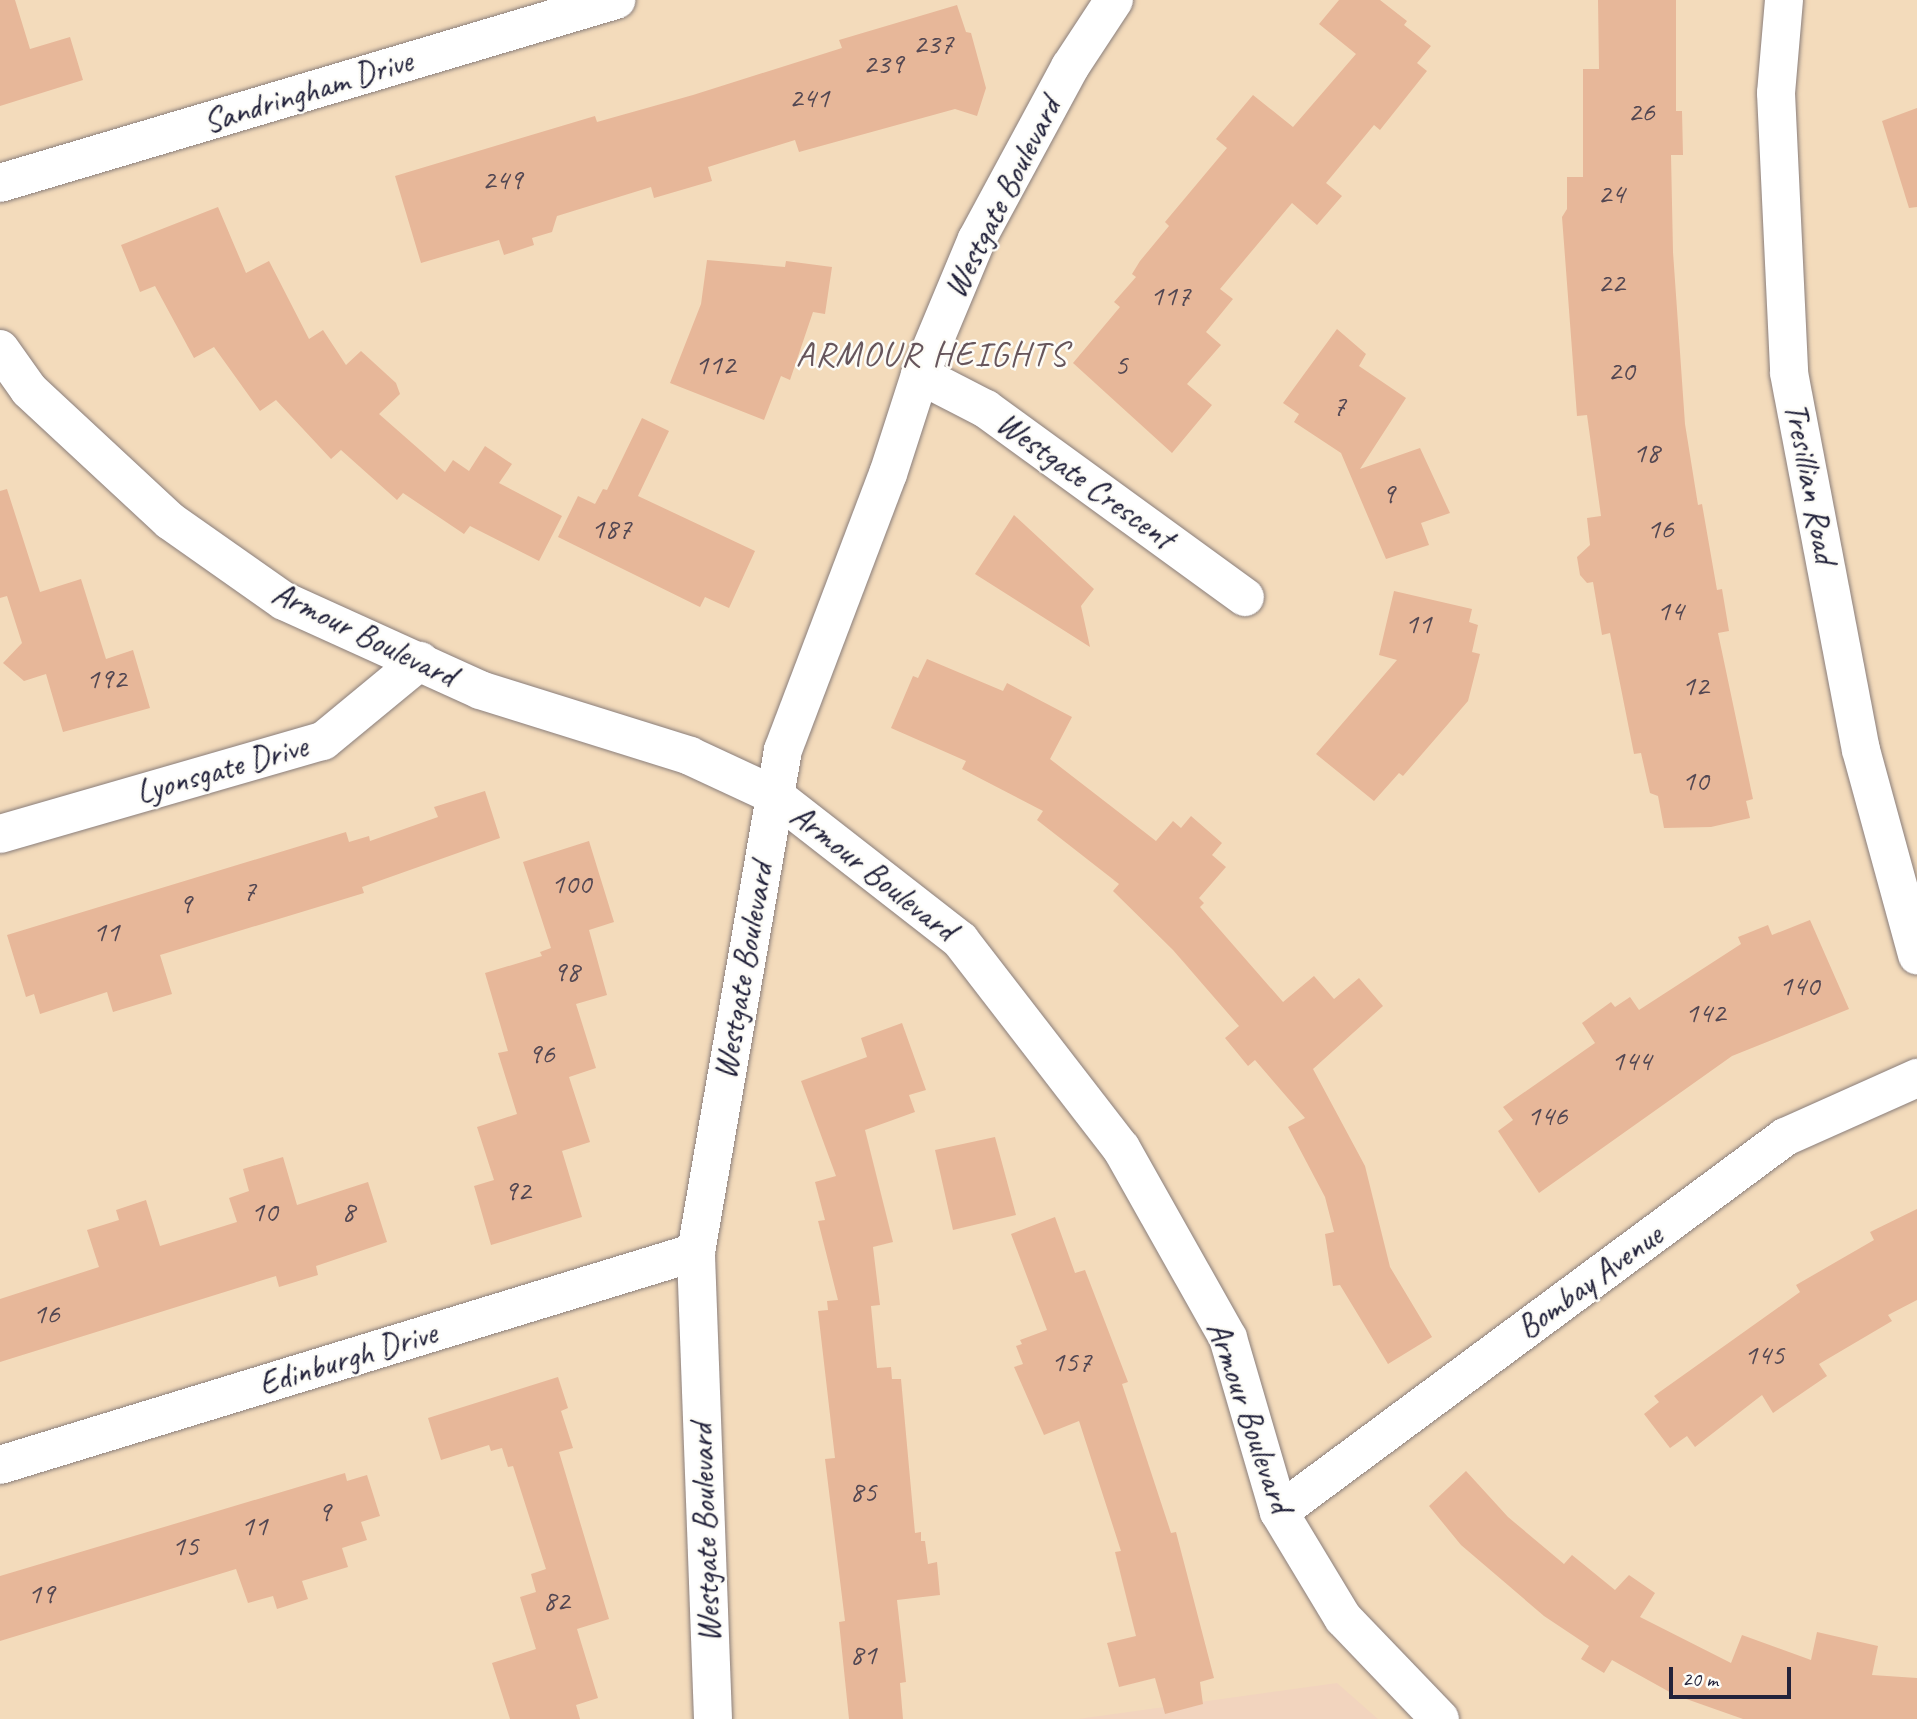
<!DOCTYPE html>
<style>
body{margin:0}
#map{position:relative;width:1917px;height:1719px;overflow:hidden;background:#f3dbbb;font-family:Caveat,sans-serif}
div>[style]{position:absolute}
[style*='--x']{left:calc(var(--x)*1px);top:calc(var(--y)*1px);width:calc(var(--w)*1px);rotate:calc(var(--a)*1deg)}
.built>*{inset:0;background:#f2d4be}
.building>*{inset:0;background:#e7b799}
.roads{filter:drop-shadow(0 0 2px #8a7e7b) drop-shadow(0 0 2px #8a7e7b)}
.minor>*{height:38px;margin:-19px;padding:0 19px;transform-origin:19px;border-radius:19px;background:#fff}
span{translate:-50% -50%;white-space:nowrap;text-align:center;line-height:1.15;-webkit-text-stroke:5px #fdfcf7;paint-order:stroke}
.number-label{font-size:30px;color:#534752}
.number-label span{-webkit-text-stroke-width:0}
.street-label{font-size:33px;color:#22223b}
.neighbourhood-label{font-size:35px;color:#67565c;letter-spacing:2px}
.scale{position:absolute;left:1669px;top:1667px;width:122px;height:32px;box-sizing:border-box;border:4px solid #22223b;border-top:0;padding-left:9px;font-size:21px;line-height:24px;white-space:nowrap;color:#22223b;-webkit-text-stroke:5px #fdfcf7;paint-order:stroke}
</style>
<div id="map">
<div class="built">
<i style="clip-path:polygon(1337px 1683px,1378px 1719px,1078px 1719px)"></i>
</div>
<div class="building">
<i style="clip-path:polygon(0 0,15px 0,30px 49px,70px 37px,83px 80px,0 106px)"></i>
<i style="clip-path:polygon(1339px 0,1380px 0,1407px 21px,1404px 25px,1431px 46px,1417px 63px,1427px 71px,1380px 130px,1374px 125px,1326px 183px,1342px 196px,1317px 225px,1292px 203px,1220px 289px,1233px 299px,1206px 332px,1221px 345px,1187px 384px,1212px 405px,1172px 453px,1073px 363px,1120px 307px,1114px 302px,1136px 277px,1132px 274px,1140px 261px,1169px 226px,1165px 222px,1227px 148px,1216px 139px,1253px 95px,1293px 127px,1356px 54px,1319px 24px)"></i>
<i style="clip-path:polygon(1598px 0,1676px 0,1676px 111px,1682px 111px,1683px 155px,1671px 155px,1673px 252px,1685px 424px,1698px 505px,1702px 504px,1717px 590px,1722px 589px,1729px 631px,1718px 633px,1753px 799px,1746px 801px,1750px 818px,1711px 827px,1664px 828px,1658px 796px,1650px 793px,1641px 753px,1634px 754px,1610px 633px,1602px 635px,1593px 582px,1587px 583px,1580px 575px,1577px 557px,1590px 545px,1587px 518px,1601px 516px,1587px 415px,1577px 416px,1562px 217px,1567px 209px,1567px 177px,1583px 177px,1583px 69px,1599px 69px)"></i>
<i style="clip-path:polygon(957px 5px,966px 32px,971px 33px,986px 88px,977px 116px,955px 109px,799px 152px,795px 140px,708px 167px,712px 181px,654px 198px,651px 187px,557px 216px,552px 232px,532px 238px,534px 245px,504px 255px,499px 240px,421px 263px,395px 176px,595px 116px,597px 122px,693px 95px,842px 48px,839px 40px)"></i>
<i style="clip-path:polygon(1917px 108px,1917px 207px,1909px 208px,1882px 121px)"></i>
<i style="clip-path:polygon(218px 207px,246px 273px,269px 261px,309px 339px,323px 330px,346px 365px,361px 351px,396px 383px,400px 394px,379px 414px,445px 472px,453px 460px,469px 471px,485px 446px,512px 464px,499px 483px,562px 516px,539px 561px,470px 526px,464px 534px,403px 493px,397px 500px,341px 450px,331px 459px,276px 400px,260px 411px,214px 347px,194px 358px,155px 286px,140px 292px,121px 245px)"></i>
<i style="clip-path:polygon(707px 260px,785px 267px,786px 261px,832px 267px,825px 314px,813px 312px,790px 380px,781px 376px,764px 420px,670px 383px,701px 304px)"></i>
<i style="clip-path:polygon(1337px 329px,1366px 354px,1359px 366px,1406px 398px,1360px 469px,1420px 448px,1450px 513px,1421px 523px,1429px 545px,1386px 559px,1341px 453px,1294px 422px,1299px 414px,1283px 403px)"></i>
<i style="clip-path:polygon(642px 418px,669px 431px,638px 496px,755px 551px,729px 608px,705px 597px,700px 607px,558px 537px,578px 496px,595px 504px,603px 489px,607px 490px)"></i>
<i style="clip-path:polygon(7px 489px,40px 592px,81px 579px,106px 659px,133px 650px,150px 708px,63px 732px,46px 674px,24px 681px,3px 663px,22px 643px,7px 596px,0 598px,0 491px)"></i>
<i style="clip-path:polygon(1014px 515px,1094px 589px,1081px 606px,1090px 647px,975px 574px)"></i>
<i style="clip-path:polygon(1394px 591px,1472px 609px,1469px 622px,1478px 625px,1472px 652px,1480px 654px,1468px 701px,1403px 776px,1399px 773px,1374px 801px,1316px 754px,1397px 660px,1379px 655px)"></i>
<i style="clip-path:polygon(927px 659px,1003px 691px,1007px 683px,1072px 717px,1050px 759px,1156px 841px,1173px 821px,1181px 828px,1191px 816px,1222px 843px,1212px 855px,1226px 867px,1199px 898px,1204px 903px,1200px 907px,1283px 1002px,1314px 976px,1334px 999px,1359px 978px,1383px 1006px,1313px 1069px,1365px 1166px,1390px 1267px,1432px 1337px,1388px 1364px,1340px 1285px,1333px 1286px,1325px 1234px,1334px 1232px,1325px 1197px,1288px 1127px,1305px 1118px,1255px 1060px,1248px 1066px,1225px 1038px,1239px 1026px,1173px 950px,1113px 891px,1119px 884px,1037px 820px,1043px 811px,962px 769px,966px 761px,891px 728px,913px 676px,918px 678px)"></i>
<i style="clip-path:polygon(485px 791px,500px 838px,362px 887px,364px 893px,160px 955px,172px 994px,113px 1012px,107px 992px,40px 1014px,34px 994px,26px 997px,7px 935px,346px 832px,349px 842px,369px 836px,370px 841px,438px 817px,434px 807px)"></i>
<i style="clip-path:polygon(589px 841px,614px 922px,589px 930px,607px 995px,576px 1004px,596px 1068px,569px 1077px,590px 1142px,562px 1151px,582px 1217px,491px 1245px,474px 1186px,494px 1180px,477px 1127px,517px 1114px,498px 1053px,508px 1051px,485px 973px,542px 956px,540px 952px,551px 948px,523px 862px)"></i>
<i style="clip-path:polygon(1810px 920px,1849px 1009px,1732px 1056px,1539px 1193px,1498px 1131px,1513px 1120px,1503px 1107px,1595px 1043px,1582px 1023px,1611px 1002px,1615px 1007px,1630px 997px,1639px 1010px,1741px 944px,1738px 937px,1768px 925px,1772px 935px)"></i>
<i style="clip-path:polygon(902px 1023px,926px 1090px,909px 1095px,915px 1112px,865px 1130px,893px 1242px,873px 1247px,880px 1305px,871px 1306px,877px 1368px,891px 1367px,892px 1379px,901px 1379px,915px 1533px,921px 1532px,921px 1541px,925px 1541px,928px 1564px,937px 1562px,940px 1595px,897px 1600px,906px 1682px,900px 1683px,903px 1719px,849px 1719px,839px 1622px,845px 1621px,825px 1459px,835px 1458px,818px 1311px,828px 1310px,827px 1301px,838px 1300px,818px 1221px,825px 1220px,815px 1182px,836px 1176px,801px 1081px,867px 1057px,861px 1038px)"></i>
<i style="clip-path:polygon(995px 1137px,1016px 1215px,953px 1230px,935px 1150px)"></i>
<i style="clip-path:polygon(283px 1157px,297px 1205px,368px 1182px,387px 1242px,316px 1266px,318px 1275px,279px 1287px,276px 1276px,0 1362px,0 1299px,99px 1267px,87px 1230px,119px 1220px,116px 1210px,146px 1200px,160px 1246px,237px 1222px,229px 1198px,249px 1191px,243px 1169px)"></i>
<i style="clip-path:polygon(1917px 1209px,1917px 1300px,1888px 1315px,1892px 1321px,1819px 1364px,1827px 1376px,1773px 1413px,1762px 1395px,1695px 1447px,1687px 1436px,1670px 1448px,1644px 1414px,1659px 1402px,1654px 1396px,1800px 1292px,1796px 1285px,1874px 1240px,1870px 1232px)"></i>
<i style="clip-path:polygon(1055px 1217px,1075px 1273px,1085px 1270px,1128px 1382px,1122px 1384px,1171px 1533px,1176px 1532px,1214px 1678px,1200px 1682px,1203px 1704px,1165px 1714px,1155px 1678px,1119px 1687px,1107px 1643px,1136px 1636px,1115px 1552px,1121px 1551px,1079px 1421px,1044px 1435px,1014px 1367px,1023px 1364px,1016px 1346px,1022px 1344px,1020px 1340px,1047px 1330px,1011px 1234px)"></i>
<i style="clip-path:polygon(558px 1377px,568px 1408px,561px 1411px,573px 1448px,559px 1452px,609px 1619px,577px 1629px,598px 1698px,576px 1705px,580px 1719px,510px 1719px,492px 1663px,536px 1649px,520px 1597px,536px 1592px,531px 1574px,546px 1569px,513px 1466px,508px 1467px,502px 1448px,491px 1451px,489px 1445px,441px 1460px,428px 1418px)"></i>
<i style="clip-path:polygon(1466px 1471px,1508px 1517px,1564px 1564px,1572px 1555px,1615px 1590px,1629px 1575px,1655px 1593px,1640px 1617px,1731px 1663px,1742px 1635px,1811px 1660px,1817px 1632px,1878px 1646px,1872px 1675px,1917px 1678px,1917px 1719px,1743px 1719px,1675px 1695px,1612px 1660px,1604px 1673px,1581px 1659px,1589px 1646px,1544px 1616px,1461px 1545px,1429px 1506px)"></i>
<i style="clip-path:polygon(345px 1473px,347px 1481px,367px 1475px,380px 1516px,361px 1522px,367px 1540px,342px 1548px,348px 1567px,302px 1581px,308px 1599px,277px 1609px,273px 1596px,248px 1603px,236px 1569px,0 1641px,0 1576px)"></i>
</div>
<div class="roads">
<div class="minor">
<i style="--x:1784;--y:0;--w:93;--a:94.9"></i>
<i style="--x:1776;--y:93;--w:280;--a:87.3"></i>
<i style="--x:1789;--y:373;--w:384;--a:79.2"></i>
<i style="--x:1861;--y:750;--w:213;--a:74.7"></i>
<i style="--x:0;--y:183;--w:643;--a:-16.55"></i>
<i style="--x:0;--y:349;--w:50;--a:54.7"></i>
<i style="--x:29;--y:390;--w:192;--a:42.9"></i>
<i style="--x:170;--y:521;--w:139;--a:35.1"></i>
<i style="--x:284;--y:601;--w:215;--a:24.4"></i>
<i style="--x:480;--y:690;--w:220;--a:17.4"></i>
<i style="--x:690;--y:756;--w:93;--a:24.9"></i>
<i style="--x:774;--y:795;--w:236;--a:37.9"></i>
<i style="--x:960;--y:940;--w:263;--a:52.3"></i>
<i style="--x:1121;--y:1148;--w:218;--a:60.6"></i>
<i style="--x:1228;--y:1338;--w:181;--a:73.7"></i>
<i style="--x:1279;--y:1512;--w:124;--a:58.9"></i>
<i style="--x:1343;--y:1618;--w:140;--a:46.2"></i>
<i style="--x:920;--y:375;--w:74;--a:27.3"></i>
<i style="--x:986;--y:409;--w:320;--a:36"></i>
<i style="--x:0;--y:834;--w:336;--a:-16.1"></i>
<i style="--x:323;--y:741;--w:126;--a:-39.5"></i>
<i style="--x:0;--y:1465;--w:728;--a:-17.02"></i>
<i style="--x:1279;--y:1512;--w:630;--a:-36.54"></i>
<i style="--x:1785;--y:1137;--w:145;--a:-24.1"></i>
<i style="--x:713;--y:1719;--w:467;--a:-92.1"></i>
<i style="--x:696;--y:1252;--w:509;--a:-80.17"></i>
<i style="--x:783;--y:750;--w:295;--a:-69.2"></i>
<i style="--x:888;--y:474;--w:104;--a:-72.1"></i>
<i style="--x:920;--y:375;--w:147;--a:-67.3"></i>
<i style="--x:977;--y:239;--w:196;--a:-61.6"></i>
<i style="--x:1070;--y:67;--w:80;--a:-56.7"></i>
</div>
</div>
<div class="number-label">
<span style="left:933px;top:43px">237</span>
<span style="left:883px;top:63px">239</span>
<span style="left:809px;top:97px">241</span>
<span style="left:1641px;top:111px">26</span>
<span style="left:502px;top:179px">249</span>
<span style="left:1611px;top:193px">24</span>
<span style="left:1611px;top:282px">22</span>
<span style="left:1170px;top:295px">117</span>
<span style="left:715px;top:364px">112</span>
<span style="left:1121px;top:364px">5</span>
<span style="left:1621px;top:370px">20</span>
<span style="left:1339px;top:405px">7</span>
<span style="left:1646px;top:452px">18</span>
<span style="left:1388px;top:493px">9</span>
<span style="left:611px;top:528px">187</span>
<span style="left:1660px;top:528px">16</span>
<span style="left:1670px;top:610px">14</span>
<span style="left:1418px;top:623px">11</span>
<span style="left:106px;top:678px">192</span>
<span style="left:1695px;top:685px">12</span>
<span style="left:1695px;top:780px">10</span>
<span style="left:571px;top:883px">100</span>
<span style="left:249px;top:890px">7</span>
<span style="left:185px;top:903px">9</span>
<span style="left:106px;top:931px">11</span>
<span style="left:566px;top:971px">98</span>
<span style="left:1799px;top:985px">140</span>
<span style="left:1705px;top:1012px">142</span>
<span style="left:541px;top:1053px">96</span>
<span style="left:1631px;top:1060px">144</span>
<span style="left:1547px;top:1115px">146</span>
<span style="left:517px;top:1190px">92</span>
<span style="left:264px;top:1211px">10</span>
<span style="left:348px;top:1211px">8</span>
<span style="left:46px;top:1313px">16</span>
<span style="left:1764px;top:1354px">145</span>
<span style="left:1071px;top:1361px">157</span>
<span style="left:863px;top:1491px">85</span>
<span style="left:324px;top:1511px">9</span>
<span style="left:254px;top:1525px">11</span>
<span style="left:185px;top:1545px">15</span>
<span style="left:41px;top:1593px">19</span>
<span style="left:556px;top:1600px">82</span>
<span style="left:863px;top:1654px">81</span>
</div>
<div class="street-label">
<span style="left:308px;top:92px;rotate:-17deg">Sandringham Drive</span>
<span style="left:1003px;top:198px;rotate:-63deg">Westgate Boulevard</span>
<span style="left:1085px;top:481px;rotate:36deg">Westgate Crescent</span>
<span style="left:1810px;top:483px;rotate:79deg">Tresillian Road</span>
<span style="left:364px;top:635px;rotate:26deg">Armour Boulevard</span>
<span style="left:222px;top:770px;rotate:-16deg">Lyonsgate Drive</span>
<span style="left:873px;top:873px;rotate:38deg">Armour Boulevard</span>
<span style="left:744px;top:971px;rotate:-80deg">Westgate Boulevard</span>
<span style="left:1590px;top:1282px;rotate:-36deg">Bombay Avenue</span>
<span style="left:348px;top:1359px;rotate:-17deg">Edinburgh Drive</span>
<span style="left:1249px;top:1417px;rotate:71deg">Armour Boulevard</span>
<span style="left:706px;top:1533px;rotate:-92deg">Westgate Boulevard</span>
</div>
<div class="neighbourhood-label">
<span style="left:932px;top:354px">ARMOUR HEIGHTS</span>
</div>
<div class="scale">20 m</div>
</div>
